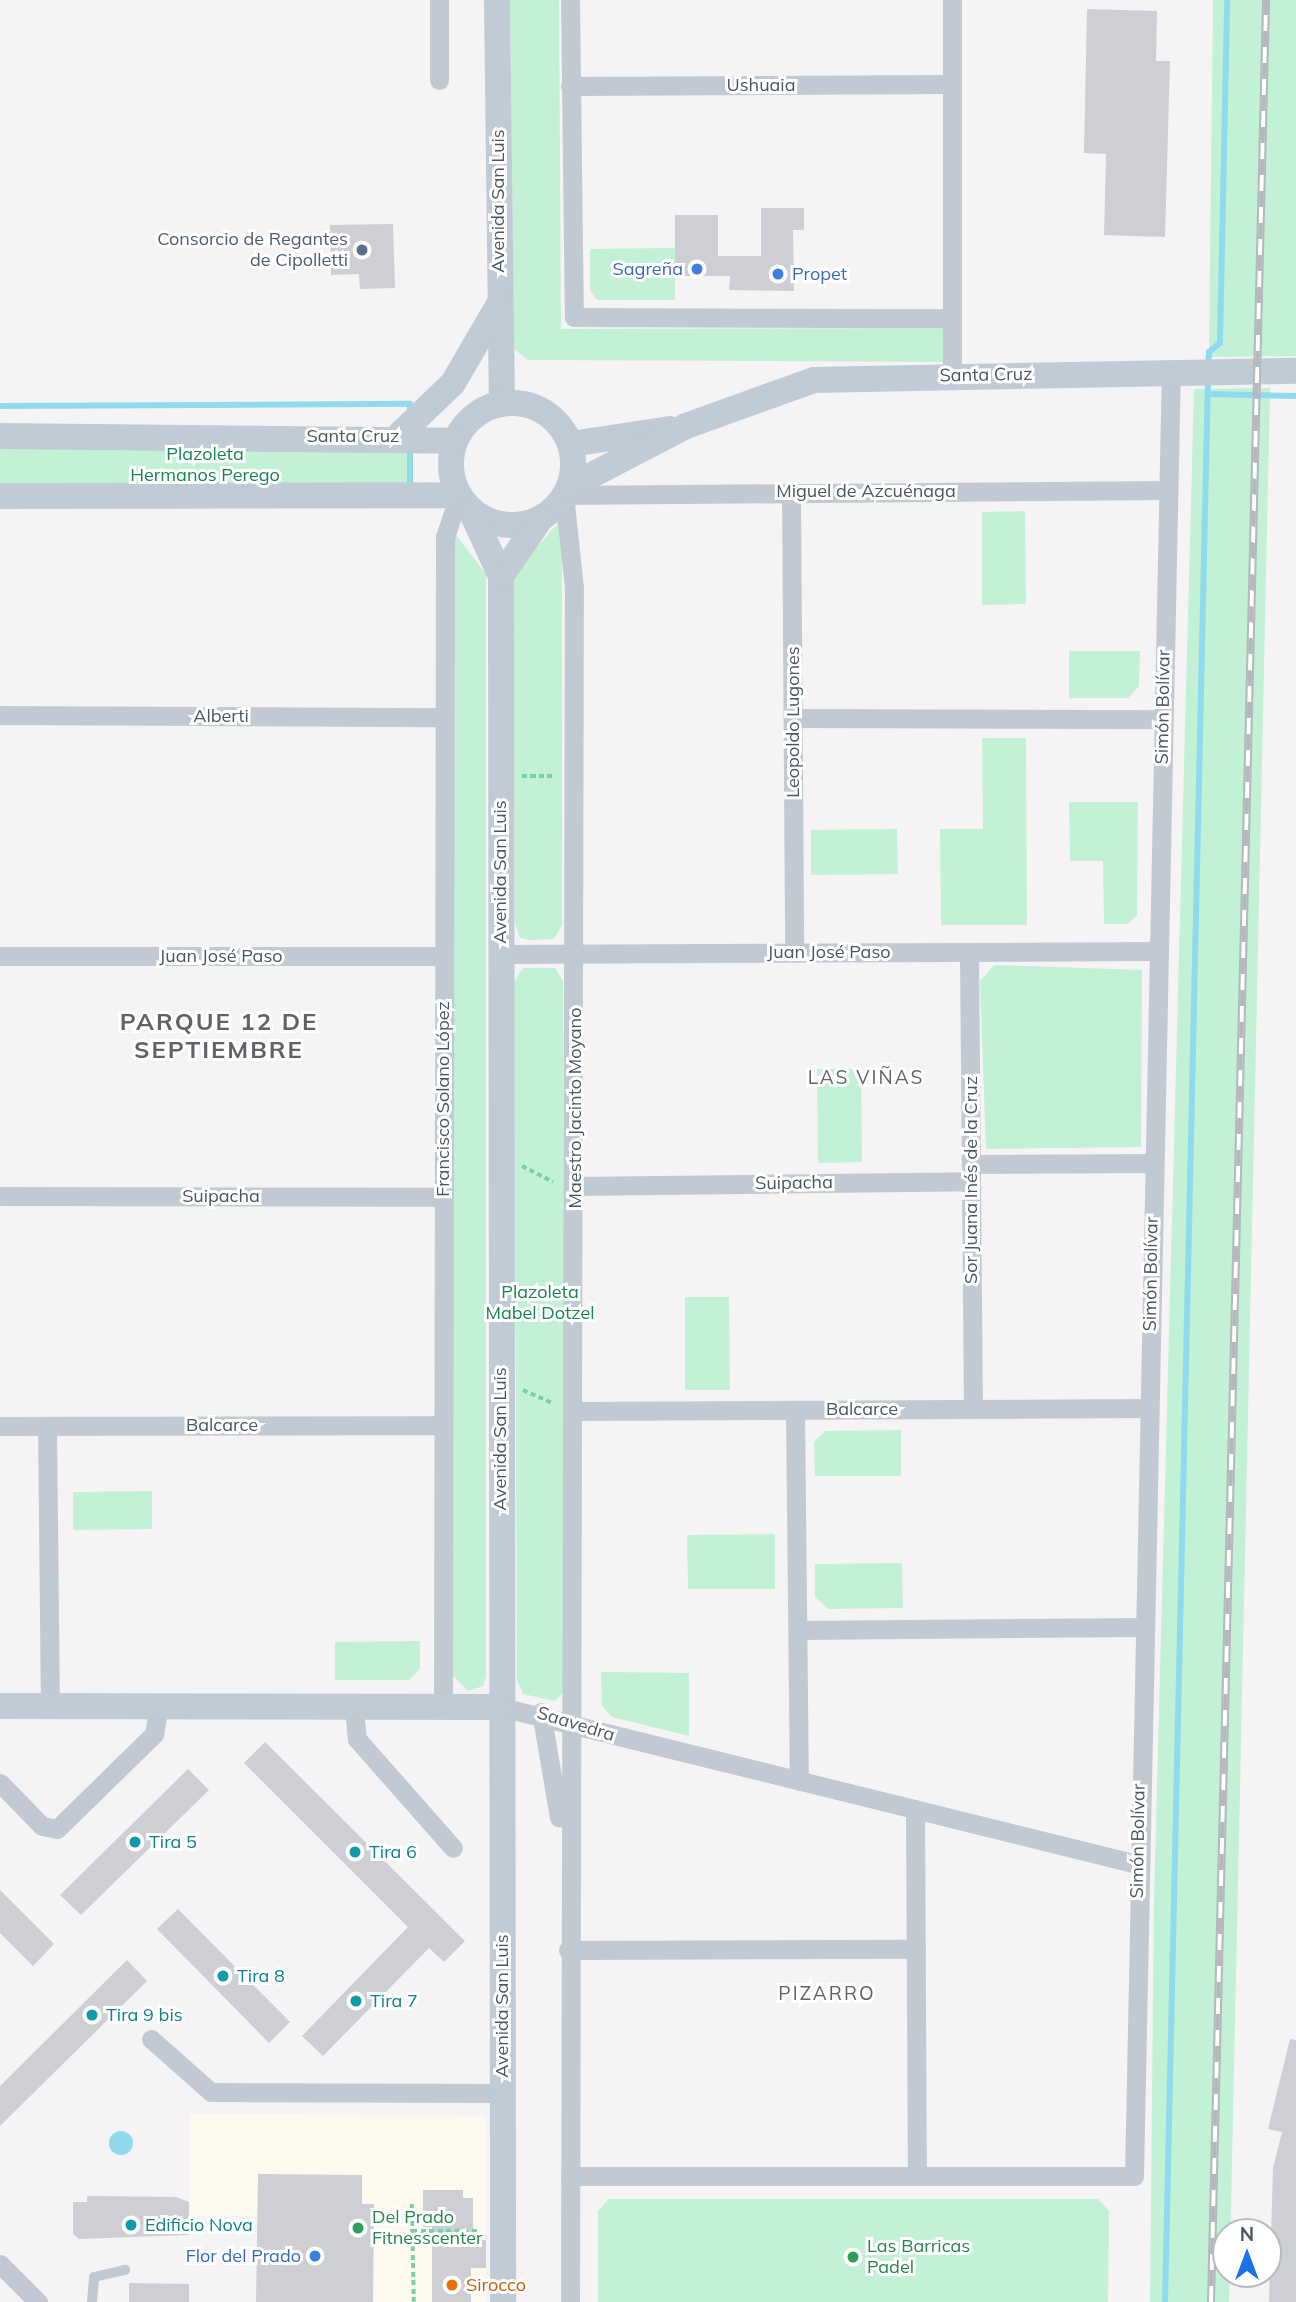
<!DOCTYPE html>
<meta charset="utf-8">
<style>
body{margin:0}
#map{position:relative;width:1296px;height:2302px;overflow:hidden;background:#f5f3f3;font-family:Mulish,sans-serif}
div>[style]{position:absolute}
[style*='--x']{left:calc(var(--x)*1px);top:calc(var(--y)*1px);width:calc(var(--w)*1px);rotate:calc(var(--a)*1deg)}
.commercial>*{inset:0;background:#fdf9ef}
.green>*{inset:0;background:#c3f1d5}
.water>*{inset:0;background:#90daee}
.round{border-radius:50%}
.stream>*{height:6px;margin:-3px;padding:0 3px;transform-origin:3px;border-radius:3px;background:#90daee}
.building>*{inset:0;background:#cdcfd5}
.path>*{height:3.5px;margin-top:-1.75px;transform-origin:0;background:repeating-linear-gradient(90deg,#7ad0a6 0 5px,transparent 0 8.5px)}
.lane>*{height:10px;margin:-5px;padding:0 5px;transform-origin:5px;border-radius:5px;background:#c1cad2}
.street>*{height:19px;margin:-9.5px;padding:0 9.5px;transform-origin:9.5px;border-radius:9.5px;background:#c1cad2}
.secondary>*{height:26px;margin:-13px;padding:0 13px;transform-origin:13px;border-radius:13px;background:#c1cbd6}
.secondary>.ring{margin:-13px;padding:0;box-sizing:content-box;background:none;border:26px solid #c1cbd6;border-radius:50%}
.rail>*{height:8px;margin-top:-4px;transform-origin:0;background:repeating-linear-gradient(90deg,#fff 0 16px,#b5b8bd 0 32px);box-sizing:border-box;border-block:2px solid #b5b8bd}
.dots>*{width:19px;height:19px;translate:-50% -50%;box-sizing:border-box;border:4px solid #fff;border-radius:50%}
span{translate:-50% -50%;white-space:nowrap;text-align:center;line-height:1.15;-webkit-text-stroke:6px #fff;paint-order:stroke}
.street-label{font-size:18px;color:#4a5661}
.service-label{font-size:18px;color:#4e5e75}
.right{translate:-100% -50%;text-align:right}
.shop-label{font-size:18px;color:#366cbe}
.left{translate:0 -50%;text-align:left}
.park-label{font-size:18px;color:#17864f}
.culture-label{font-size:18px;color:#0d838f}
.leisure-label{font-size:18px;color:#27864d}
.food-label{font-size:18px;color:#c56008}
.neighbourhood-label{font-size:19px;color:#5f6368;letter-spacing:2px}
.district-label{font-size:24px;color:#5f6368;font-weight:700;letter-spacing:2px}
.north{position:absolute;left:1212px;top:2218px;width:70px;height:70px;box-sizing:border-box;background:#fff;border:2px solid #b7bbc0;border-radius:50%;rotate:0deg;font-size:19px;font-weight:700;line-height:28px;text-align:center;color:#4a5661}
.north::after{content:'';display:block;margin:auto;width:24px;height:32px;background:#1a73e8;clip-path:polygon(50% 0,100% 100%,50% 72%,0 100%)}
</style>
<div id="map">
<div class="commercial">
<i style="clip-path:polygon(190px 2114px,486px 2116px,486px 2302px,256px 2302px,257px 2216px,189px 2216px)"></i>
</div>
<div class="green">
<i style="clip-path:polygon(510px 0,559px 0,561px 329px,962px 328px,962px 362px,528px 360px,514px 349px)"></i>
<i style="clip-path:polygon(1213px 0,1296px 0,1296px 356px,1209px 357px)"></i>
<i style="clip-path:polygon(675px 248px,675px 300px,597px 300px,590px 290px,590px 249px)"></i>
<i style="clip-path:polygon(1270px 388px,1229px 2302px,1150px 2302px,1154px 1900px,1194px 389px)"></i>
<i style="clip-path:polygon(0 447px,410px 447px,410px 483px,0 484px)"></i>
<i style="clip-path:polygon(1025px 511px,1026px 604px,982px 605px,982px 512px)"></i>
<i style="clip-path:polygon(562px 519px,562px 925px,554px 939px,530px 940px,520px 938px,515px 924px,513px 573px)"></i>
<i style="clip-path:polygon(452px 530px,486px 574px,486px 1676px,483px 1686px,468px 1691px,453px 1676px)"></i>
<i style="clip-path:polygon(1069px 651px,1140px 651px,1139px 686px,1128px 698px,1069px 698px)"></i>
<i style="clip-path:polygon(982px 738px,1026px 738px,1027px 925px,941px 925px,940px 829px,983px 829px)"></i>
<i style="clip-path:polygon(1069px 802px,1138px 802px,1137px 915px,1128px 924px,1104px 924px,1103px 861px,1070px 861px)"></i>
<i style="clip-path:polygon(897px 829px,898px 874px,811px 875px,811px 830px)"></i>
<i style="clip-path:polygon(994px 965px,1142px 970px,1141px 1147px,986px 1149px,980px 981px)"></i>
<i style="clip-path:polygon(523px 968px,555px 968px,563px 981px,565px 1690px,555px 1701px,523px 1694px,517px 1680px,514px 982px)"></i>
<i style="clip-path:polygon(817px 1069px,861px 1069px,862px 1162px,818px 1163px)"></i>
<i style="clip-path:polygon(685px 1297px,729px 1297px,730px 1390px,685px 1390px)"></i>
<i style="clip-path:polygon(901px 1430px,901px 1476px,815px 1476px,814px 1442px,825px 1431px)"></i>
<i style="clip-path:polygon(152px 1491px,152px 1529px,73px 1530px,73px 1492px)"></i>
<i style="clip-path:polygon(775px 1534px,775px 1589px,688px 1589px,687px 1535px)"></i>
<i style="clip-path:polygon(902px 1563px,903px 1608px,828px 1609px,815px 1597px,815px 1564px)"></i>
<i style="clip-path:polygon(420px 1641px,420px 1669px,409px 1680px,335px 1680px,335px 1642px)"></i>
<i style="clip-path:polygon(601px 1672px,689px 1673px,689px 1736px,612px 1717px,602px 1706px)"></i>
<i style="clip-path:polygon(609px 2199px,1098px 2199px,1109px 2211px,1108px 2302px,598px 2302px,598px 2211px)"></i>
</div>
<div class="water">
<i class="round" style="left:109px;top:2131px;width:24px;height:24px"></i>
</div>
<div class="stream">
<i style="--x:1208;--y:368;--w:16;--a:-86"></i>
<i style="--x:1209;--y:352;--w:14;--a:-39"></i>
<i style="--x:1220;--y:343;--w:343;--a:-88.8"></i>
<i style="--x:1208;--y:394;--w:88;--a:1.3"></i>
<i style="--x:0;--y:406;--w:410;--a:-0.3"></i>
<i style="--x:410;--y:404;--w:10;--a:90"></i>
<i style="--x:410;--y:445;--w:42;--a:90"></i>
<i style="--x:1165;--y:2302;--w:1924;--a:-88.72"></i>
</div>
<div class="building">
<i style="clip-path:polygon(1087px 9px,1157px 11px,1156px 61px,1170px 61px,1165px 237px,1104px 235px,1106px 154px,1084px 153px)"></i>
<i style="clip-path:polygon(761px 208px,804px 208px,804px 230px,793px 230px,794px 291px,729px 290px,730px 276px,675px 276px,675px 215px,718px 215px,718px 256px,761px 256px)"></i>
<i style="clip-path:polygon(393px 224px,395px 288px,360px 289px,359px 274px,331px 275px,330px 225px)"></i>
<i style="clip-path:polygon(265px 1742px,465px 1941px,444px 1962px,429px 1948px,323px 2056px,302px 2036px,408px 1927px,244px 1763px)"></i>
<i style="clip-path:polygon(188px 1769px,209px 1790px,81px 1915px,60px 1895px)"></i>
<i style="clip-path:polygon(0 1890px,54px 1944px,33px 1966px,0 1933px)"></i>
<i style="clip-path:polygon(178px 1909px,290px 2022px,269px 2043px,157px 1929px)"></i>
<i style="clip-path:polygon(127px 1960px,147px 1981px,0 2126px,0 2086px)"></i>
<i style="clip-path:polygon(1290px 2039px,1296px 2040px,1296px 2302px,1269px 2302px,1273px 2168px,1282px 2132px,1268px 2129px)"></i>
<i style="clip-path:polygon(258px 2174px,362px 2175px,362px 2204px,374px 2204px,373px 2302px,256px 2302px)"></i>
<i style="clip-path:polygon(423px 2190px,463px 2190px,463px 2198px,473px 2198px,473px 2235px,486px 2235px,486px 2268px,471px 2268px,471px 2302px,432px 2302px,432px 2227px,423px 2227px)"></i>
<i style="clip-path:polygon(87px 2196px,176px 2197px,189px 2202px,189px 2235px,79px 2239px,73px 2234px,73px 2202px,87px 2202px)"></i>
<i style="clip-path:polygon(129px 2283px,189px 2284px,189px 2302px,129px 2302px)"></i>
</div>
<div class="path">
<i style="--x:522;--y:776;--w:34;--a:0"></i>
<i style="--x:522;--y:1166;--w:35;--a:27"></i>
<i style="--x:523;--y:1390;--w:34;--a:24"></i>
<i style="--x:412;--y:2204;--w:98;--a:88.8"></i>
<i style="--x:412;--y:2231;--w:68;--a:0"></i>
</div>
<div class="lane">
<i style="--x:92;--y:2302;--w:25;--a:-85"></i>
<i style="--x:94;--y:2277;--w:32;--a:-13"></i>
</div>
<div class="street">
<i style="--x:439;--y:0;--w:80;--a:90"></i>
<i style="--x:570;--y:0;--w:317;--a:89.3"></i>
<i style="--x:574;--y:317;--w:378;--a:0.2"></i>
<i style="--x:952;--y:0;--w:375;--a:90"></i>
<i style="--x:570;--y:86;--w:382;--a:-0.3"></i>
<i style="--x:791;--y:491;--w:462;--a:89.6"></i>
<i style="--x:0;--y:715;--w:442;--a:0.3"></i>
<i style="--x:793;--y:718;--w:370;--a:0.2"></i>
<i style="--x:969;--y:952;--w:457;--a:89.5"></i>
<i style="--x:499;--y:954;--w:659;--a:-0.26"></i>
<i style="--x:0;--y:956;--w:442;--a:0"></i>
<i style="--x:971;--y:1164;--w:182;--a:-0.3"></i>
<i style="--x:575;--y:1186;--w:396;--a:-0.7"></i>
<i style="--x:0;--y:1196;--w:443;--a:0.1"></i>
<i style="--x:795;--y:1410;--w:371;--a:89.4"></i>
<i style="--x:576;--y:1411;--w:572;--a:-0.3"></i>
<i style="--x:0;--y:1426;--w:443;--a:-0.1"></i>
<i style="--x:47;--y:1426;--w:280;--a:89.4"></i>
<i style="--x:798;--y:1630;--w:345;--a:-0.5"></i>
<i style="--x:354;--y:1707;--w:32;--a:85"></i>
<i style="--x:357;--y:1739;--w:145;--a:48.6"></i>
<i style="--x:443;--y:1707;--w:1170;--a:-89.9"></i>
<i style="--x:445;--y:537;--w:44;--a:-71.6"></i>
<i style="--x:501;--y:1707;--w:655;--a:13.87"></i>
<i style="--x:541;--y:1712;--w:107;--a:80.3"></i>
<i style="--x:0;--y:1783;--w:60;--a:45.7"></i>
<i style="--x:42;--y:1826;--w:15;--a:11"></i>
<i style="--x:57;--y:1829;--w:136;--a:-44.4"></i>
<i style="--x:154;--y:1734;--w:28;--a:-80"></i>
<i style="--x:915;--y:1809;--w:367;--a:89.7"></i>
<i style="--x:568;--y:1950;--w:348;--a:-0.2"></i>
<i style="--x:151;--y:2039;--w:80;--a:41.5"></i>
<i style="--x:211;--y:2092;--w:291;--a:0.2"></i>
<i style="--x:570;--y:2176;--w:564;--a:0"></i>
<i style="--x:1134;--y:2176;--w:1804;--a:-88.83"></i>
<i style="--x:0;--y:2264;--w:54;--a:45"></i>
<i style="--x:570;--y:2302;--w:1714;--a:-89.87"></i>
<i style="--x:574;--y:588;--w:94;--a:-96.1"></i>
<i style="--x:564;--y:495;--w:604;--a:-0.47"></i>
</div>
<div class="secondary">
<i style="--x:497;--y:0;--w:403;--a:89.3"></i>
<i class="ring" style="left:451px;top:403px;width:96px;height:96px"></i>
<i style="--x:0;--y:436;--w:454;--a:0.6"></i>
<i style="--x:398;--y:436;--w:76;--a:-43.9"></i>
<i style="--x:453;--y:383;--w:89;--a:-59.7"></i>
<i style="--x:571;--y:444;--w:100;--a:-8.6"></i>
<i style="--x:569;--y:487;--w:132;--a:-27.5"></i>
<i style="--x:686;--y:426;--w:136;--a:-19.8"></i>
<i style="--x:814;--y:380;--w:482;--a:-1.1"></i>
<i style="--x:0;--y:496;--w:459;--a:-0.1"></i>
<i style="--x:470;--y:509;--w:74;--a:65.2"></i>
<i style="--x:501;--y:576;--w:1726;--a:89.93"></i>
<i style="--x:501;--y:576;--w:70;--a:-55.4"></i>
<i style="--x:0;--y:1706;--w:501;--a:0.11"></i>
</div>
<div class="rail">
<i style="--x:1211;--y:2302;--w:2303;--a:-88.63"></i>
</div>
<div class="dots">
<i style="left:362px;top:250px;background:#5c6f8a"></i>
<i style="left:697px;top:269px;background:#3f7fe0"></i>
<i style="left:778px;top:274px;background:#3f7fe0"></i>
<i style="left:135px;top:1842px;background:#0f9aa8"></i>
<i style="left:355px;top:1852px;background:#0f9aa8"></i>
<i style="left:223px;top:1976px;background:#0f9aa8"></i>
<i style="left:356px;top:2001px;background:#0f9aa8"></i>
<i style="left:92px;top:2015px;background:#0f9aa8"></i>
<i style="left:131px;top:2225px;background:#0f9aa8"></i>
<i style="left:358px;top:2228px;background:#2e9e5b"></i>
<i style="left:315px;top:2256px;background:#3f7fe0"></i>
<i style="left:853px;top:2257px;background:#2e9e5b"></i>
<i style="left:452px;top:2285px;background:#e8710a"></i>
</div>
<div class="street-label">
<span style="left:761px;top:85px">Ushuaia</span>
<span style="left:498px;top:201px;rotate:-90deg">Avenida San Luis</span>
<span style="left:986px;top:375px;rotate:-1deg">Santa Cruz</span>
<span style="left:353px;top:436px">Santa Cruz</span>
<span style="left:866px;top:491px">Miguel de Azcuénaga</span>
<span style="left:1163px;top:707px;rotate:-89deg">Simón Bolívar</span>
<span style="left:221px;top:716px">Alberti</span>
<span style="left:793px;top:722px;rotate:-90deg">Leopoldo Lugones</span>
<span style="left:500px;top:872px;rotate:-90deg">Avenida San Luis</span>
<span style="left:829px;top:952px">Juan José Paso</span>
<span style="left:221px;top:956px">Juan José Paso</span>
<span style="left:443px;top:1099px;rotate:-90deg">Francisco Solano López</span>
<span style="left:575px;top:1108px;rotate:-90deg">Maestro Jacinto Moyano</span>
<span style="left:971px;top:1180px;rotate:-90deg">Sor Juana Inés de la Cruz</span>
<span style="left:794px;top:1183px;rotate:-1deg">Suipacha</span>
<span style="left:221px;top:1196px">Suipacha</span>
<span style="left:1151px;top:1274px;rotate:-89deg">Simón Bolívar</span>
<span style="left:862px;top:1409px">Balcarce</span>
<span style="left:222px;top:1425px">Balcarce</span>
<span style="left:500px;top:1439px;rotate:-90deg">Avenida San Luis</span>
<span style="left:576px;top:1724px;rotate:17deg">Saavedra</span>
<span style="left:1138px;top:1841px;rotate:-89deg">Simón Bolívar</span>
<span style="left:502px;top:2006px;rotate:-90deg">Avenida San Luis</span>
</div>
<div class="service-label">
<span class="right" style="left:348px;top:250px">Consorcio de Regantes<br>de Cipolletti</span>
</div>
<div class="shop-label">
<span class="right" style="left:683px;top:269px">Sagreña</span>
<span class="left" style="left:792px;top:274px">Propet</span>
<span class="right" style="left:301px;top:2256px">Flor del Prado</span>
</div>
<div class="park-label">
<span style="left:205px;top:465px">Plazoleta<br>Hermanos Perego</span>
<span style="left:540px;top:1303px">Plazoleta<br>Mabel Dotzel</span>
</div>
<div class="culture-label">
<span class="left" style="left:149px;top:1842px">Tira 5</span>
<span class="left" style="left:369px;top:1852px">Tira 6</span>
<span class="left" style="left:237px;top:1976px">Tira 8</span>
<span class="left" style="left:370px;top:2001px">Tira 7</span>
<span class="left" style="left:106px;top:2015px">Tira 9 bis</span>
<span class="left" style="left:145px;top:2225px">Edificio Nova</span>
</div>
<div class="leisure-label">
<span class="left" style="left:372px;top:2228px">Del Prado<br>Fitnesscenter</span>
<span class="left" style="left:867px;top:2257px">Las Barricas<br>Padel</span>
</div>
<div class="food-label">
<span class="left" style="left:466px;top:2285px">Sirocco</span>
</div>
<div class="neighbourhood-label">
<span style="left:866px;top:1078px">LAS VIÑAS</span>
<span style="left:827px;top:1994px">PIZARRO</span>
</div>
<div class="district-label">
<span style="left:219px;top:1036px">PARQUE 12 DE<br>SEPTIEMBRE</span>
</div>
<div class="north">N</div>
</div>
